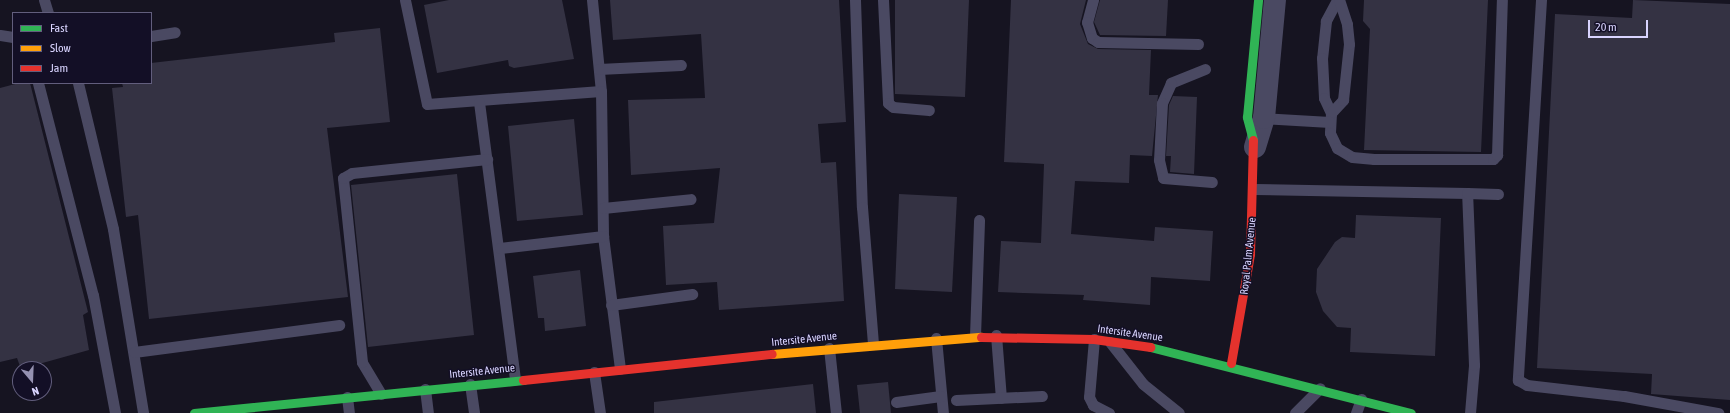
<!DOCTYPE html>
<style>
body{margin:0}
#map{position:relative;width:1730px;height:413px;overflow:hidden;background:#161421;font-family:"Asap Condensed",sans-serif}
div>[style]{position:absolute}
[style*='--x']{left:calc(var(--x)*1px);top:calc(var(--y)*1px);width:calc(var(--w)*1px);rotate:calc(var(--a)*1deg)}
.building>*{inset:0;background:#343243}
.lane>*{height:11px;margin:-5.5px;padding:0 5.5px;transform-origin:5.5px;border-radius:5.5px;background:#4a4962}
.street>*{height:22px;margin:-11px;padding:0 11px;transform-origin:11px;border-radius:11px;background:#4a4962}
.fast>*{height:9px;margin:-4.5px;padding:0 4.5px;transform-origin:4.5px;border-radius:4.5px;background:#30b455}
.slow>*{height:9px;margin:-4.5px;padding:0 4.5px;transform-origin:4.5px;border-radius:4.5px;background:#ff9f0a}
.jam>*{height:9px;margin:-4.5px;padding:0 4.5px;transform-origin:4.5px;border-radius:4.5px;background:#e5322d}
span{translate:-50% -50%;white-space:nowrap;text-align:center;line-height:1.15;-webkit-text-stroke:3px #130f26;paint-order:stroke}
.street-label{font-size:11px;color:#d9d4ff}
.legend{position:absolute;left:12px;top:12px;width:140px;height:72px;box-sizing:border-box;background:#130f26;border:1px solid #625e7d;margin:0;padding:5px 7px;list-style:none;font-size:12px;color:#d9d4ff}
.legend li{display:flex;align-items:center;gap:8px;height:20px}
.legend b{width:20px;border:1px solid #625e7d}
.north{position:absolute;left:12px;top:361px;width:40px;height:40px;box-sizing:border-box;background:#130f26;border:1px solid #625e7d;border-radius:50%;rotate:161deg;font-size:11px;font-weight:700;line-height:16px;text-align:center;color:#d9d4ff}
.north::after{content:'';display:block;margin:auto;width:14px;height:18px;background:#9591b1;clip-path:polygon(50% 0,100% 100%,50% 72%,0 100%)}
.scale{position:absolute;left:1588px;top:20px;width:60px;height:18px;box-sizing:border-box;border:2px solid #d9d4ff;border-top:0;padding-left:5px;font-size:12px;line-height:14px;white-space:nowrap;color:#d9d4ff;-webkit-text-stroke:3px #130f26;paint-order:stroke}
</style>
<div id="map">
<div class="building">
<i style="clip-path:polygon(449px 0,562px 0,574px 59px,514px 68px,509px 66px,508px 60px,437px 73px,424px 5px)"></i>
<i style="clip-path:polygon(610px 0,839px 0,846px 122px,818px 124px,821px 163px,836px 162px,844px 301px,719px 310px,717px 282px,666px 285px,663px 226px,714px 223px,720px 168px,631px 175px,628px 100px,705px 98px,701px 34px,613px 40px)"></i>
<i style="clip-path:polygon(895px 0,969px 0,965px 97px,895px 94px)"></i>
<i style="clip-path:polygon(1011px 0,1086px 0,1080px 24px,1088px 44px,1098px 49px,1151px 50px,1149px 95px,1158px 95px,1152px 156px,1130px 155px,1129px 183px,1075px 181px,1071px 234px,1154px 241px,1155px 227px,1213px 231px,1210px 281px,1151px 277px,1150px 305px,1083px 300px,1084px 295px,998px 292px,1001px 241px,1041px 243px,1044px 164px,1004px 162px)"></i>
<i style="clip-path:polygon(1100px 0,1168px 0,1166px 36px,1100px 35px,1094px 22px)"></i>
<i style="clip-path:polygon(1364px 0,1488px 0,1481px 152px,1364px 150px,1370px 29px,1363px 21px)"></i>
<i style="clip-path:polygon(1633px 0,1730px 4px,1730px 400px,1651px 394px,1652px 374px,1537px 368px,1555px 14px,1632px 18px)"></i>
<i style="clip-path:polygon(380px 28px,390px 122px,327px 128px,348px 297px,149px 319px,138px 215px,126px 217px,112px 88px,123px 87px,122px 83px,151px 83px,151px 63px,335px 42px,334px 33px)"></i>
<i style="clip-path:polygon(19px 83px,30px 83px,88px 312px,83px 315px,89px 350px,21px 369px,17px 358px,0 362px,0 88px)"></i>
<i style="clip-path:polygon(1173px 96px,1197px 97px,1194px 174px,1170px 172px,1171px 156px,1166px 156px,1169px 105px)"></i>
<i style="clip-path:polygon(574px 119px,583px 215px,517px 221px,508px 126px)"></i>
<i style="clip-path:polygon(457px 174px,474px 335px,368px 347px,351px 185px)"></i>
<i style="clip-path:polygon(899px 194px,957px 197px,952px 292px,895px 289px)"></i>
<i style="clip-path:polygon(1356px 215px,1441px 218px,1435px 356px,1350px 352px,1351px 328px,1337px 327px,1323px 311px,1316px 292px,1317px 269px,1335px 242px,1342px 237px,1355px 238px)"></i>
<i style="clip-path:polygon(580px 270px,586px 326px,545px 331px,544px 318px,538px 318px,533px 276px)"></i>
<i style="clip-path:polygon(888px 382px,891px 413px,860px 413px,857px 385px)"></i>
<i style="clip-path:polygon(813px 384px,816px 413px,654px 413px,654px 402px)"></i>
</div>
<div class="lane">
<i style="--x:44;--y:0;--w:14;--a:73"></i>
<i style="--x:405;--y:0;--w:106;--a:78.1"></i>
<i style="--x:427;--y:104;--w:174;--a:-4.3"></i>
<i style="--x:592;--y:0;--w:91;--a:84.4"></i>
<i style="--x:601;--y:91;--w:145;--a:89.2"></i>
<i style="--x:603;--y:236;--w:134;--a:82.7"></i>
<i style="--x:855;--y:0;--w:207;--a:88.1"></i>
<i style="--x:862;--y:207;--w:137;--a:85.4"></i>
<i style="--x:883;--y:0;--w:103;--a:87.2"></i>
<i style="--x:888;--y:103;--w:6;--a:39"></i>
<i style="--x:893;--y:107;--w:36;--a:5"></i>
<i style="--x:1093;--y:0;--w:23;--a:105"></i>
<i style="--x:1087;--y:22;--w:17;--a:73"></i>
<i style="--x:1092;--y:38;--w:7;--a:34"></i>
<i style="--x:1098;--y:42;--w:100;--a:1.1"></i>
<i style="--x:1337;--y:0;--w:24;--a:118"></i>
<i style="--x:1326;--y:21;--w:37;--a:96"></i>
<i style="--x:1322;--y:58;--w:40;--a:87.1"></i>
<i style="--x:1324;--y:98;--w:17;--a:65"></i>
<i style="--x:1331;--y:113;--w:20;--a:93"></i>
<i style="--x:1330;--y:133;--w:17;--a:65"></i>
<i style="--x:1337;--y:148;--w:17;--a:31"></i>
<i style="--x:1352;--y:157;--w:22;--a:5"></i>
<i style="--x:1374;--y:159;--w:119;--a:0"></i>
<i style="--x:1493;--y:159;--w:6;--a:-45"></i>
<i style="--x:1497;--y:155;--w:155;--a:-88.2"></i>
<i style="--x:1541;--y:0;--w:381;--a:93.5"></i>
<i style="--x:1518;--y:380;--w:10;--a:29"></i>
<i style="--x:1527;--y:385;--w:98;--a:6.5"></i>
<i style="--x:1624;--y:396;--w:96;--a:10.3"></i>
<i style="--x:0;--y:35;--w:13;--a:9"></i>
<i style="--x:151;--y:36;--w:24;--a:-9"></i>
<i style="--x:599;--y:69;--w:82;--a:-2.8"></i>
<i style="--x:1205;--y:69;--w:37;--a:158"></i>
<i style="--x:1171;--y:83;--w:22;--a:114"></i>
<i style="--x:1162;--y:103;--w:57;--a:93"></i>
<i style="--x:1159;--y:160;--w:18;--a:77"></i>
<i style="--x:1163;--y:178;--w:49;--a:4.7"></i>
<i style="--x:38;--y:83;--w:219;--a:75.5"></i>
<i style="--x:93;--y:295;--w:120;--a:79.4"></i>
<i style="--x:78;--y:83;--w:150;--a:76.5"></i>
<i style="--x:113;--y:229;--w:186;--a:80.7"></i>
<i style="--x:479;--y:102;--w:280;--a:82.6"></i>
<i style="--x:1331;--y:113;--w:18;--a:-47"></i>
<i style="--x:1343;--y:100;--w:56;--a:-83.9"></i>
<i style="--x:1349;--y:44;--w:20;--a:-96"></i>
<i style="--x:1347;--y:24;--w:25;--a:-108"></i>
<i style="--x:1261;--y:118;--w:69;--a:3.3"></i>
<i style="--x:1254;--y:189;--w:213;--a:1.1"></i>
<i style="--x:603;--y:208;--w:88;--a:-5.8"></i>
<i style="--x:500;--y:248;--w:104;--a:-6.6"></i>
<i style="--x:611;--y:305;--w:82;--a:-7.7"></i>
<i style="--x:996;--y:335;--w:63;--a:85.5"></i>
<i style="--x:975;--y:336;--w:116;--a:-88"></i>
<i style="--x:936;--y:338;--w:75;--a:84.7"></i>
<i style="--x:1094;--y:339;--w:58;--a:94.9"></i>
<i style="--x:1089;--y:397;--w:9;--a:63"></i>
<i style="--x:1093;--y:405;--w:18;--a:27"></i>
<i style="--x:1110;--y:342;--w:53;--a:51.8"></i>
<i style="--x:1143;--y:384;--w:46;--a:38.9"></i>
<i style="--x:829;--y:348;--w:65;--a:83.9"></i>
<i style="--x:134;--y:352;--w:207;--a:-7.5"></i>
<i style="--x:594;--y:372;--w:41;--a:81.7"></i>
<i style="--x:470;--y:384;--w:29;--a:82"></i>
<i style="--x:425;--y:389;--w:24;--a:83"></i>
<i style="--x:381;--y:394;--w:37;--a:-121"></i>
<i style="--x:362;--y:362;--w:185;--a:-95.9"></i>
<i style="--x:343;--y:178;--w:10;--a:-29"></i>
<i style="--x:352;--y:173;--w:136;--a:-5.9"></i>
<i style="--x:347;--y:397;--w:16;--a:83"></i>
<i style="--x:956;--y:400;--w:86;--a:-2.7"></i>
<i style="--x:896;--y:402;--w:45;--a:-7.6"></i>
<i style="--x:1295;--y:413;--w:35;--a:-45"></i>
<i style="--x:1356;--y:413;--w:15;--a:-70"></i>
<i style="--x:1470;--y:413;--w:48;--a:-85.2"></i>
<i style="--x:1474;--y:365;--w:172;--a:-92.3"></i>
<i style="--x:1467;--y:193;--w:31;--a:2"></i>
</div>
<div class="street">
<i style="--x:1255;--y:147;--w:30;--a:-73"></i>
<i style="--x:1264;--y:118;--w:119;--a:-84.7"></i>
</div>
<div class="fast">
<i style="--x:1253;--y:140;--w:24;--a:-105"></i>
<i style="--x:1247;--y:117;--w:118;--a:-84.6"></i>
<i style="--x:1150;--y:347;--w:269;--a:14.2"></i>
<i style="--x:194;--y:413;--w:331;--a:-5.7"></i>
</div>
<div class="slow">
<i style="--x:772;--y:354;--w:210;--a:-4.7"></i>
</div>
<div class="jam">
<i style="--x:981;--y:337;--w:113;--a:1"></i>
<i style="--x:1094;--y:339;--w:57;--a:8.1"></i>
<i style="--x:1231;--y:363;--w:111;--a:-80.1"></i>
<i style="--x:1250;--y:254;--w:114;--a:-88.5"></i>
<i style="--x:523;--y:380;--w:250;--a:-6"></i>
</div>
<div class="street-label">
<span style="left:1248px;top:256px;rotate:-84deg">Royal Palm Avenue</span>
<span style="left:1130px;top:333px;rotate:8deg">Intersite Avenue</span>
<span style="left:804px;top:339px;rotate:-6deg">Intersite Avenue</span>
<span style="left:482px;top:371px;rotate:-6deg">Intersite Avenue</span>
</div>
<ul class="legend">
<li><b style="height:5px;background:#30b455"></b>Fast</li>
<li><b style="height:5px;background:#ff9f0a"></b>Slow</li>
<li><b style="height:5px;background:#e5322d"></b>Jam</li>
</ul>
<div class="north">N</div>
<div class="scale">20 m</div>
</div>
